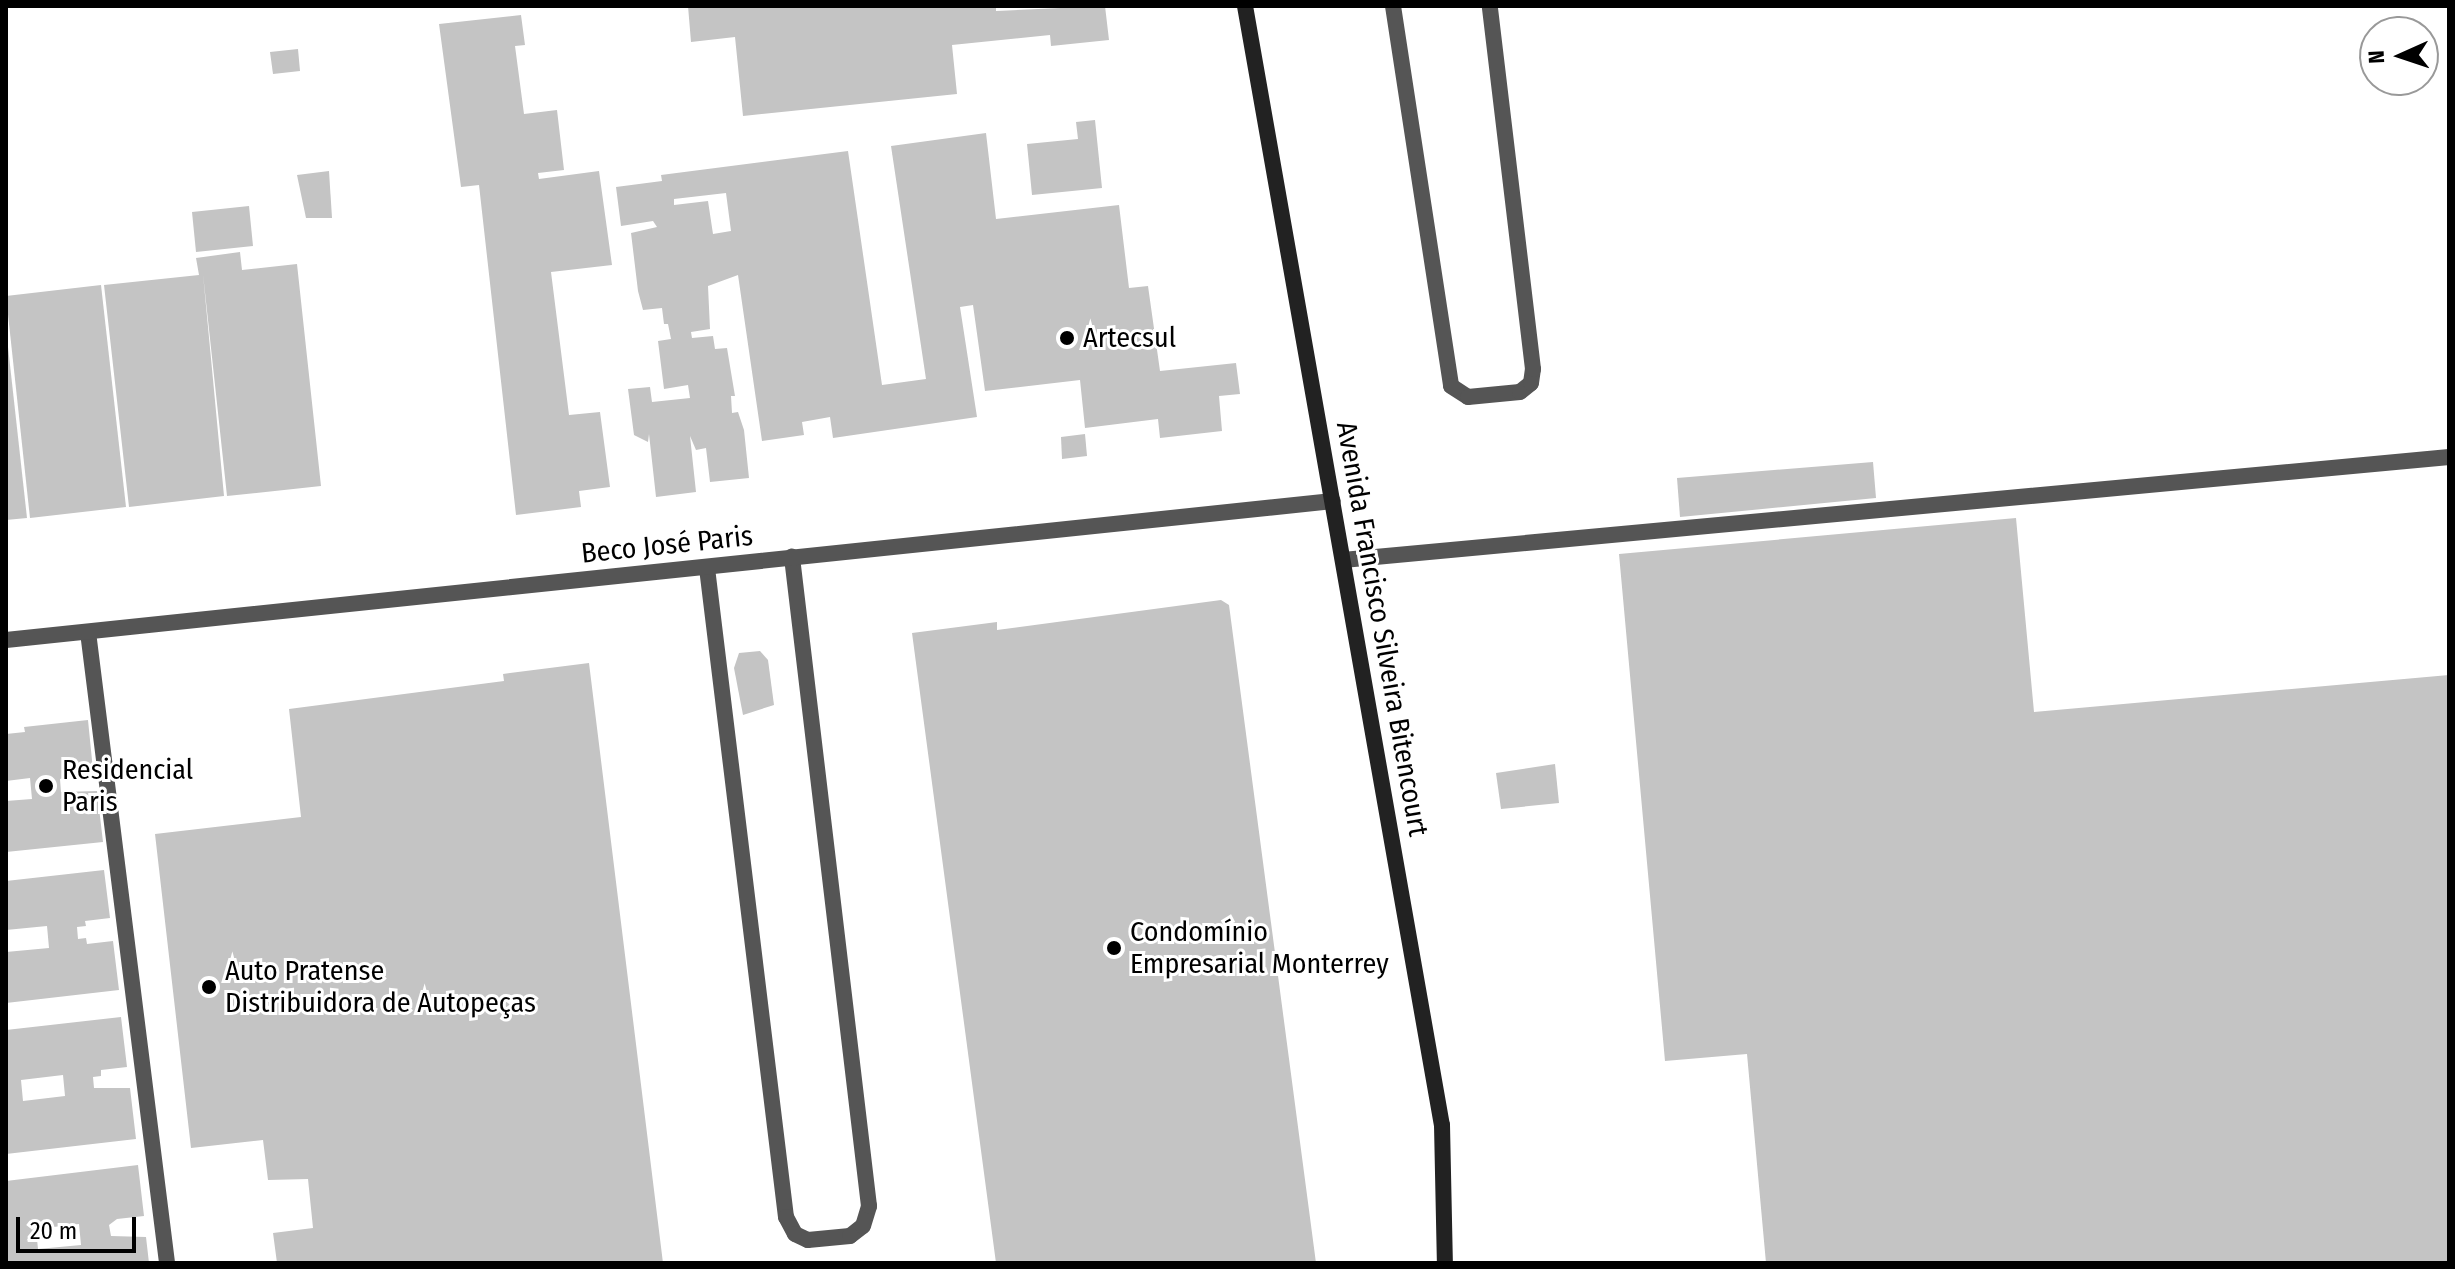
<!DOCTYPE html>
<meta charset="utf-8">
<style>
body{margin:0}
#map{position:relative;width:2455px;height:1269px;overflow:hidden;background:#fff;font-family:"Fira Sans Condensed",sans-serif}
div>[style]{position:absolute}
[style*='--x']{left:calc(var(--x)*1px);top:calc(var(--y)*1px);width:calc(var(--w)*1px);rotate:calc(var(--a)*1deg)}
.building>*{inset:0;background:#c4c4c4}
.service>*{height:16px;margin:-8px;padding:0 8px;transform-origin:8px;border-radius:8px;background:#555}
.tertiary>*{height:16px;margin:-8px;padding:0 8px;transform-origin:8px;border-radius:8px;background:#555}
.secondary>*{height:16px;margin:-8px;padding:0 8px;transform-origin:8px;border-radius:8px;background:#222}
.dots>*{width:22px;height:22px;translate:-50% -50%;box-sizing:border-box;border:4px solid #fff;border-radius:50%}
span{translate:-50% -50%;white-space:nowrap;text-align:center;line-height:1.15;-webkit-text-stroke:6px #fff;paint-order:stroke}
.poi-label{font-size:28px;color:#000}
.left{translate:0 -50%;text-align:left}
.street-label{font-size:28px;color:#000}
.frame{position:absolute;inset:0;border:8px solid #000;pointer-events:none}
.north{position:absolute;left:2359px;top:16px;width:80px;height:80px;box-sizing:border-box;background:#fff;border:2px solid #999;border-radius:50%;rotate:267deg;font-size:22px;font-weight:700;line-height:32px;text-align:center;color:#000}
.north::after{content:'';display:block;margin:auto;width:28px;height:36px;background:#000;clip-path:polygon(50% 0,100% 100%,50% 72%,0 100%)}
.scale{position:absolute;left:16px;top:1217px;width:120px;height:36px;box-sizing:border-box;border:4px solid #000;border-top:0;padding-left:10px;font-size:24px;line-height:28px;white-space:nowrap;color:#000;-webkit-text-stroke:6px #fff;paint-order:stroke}
</style>
<div id="map">
<div class="building">
<i style="clip-path:polygon(688px 6px,996px 6px,996px 11px,1105px 6px,1109px 40px,1051px 46px,1050px 35px,952px 45px,957px 94px,743px 116px,735px 37px,691px 42px)"></i>
<i style="clip-path:polygon(521px 15px,525px 45px,515px 46px,524px 114px,557px 110px,564px 170px,538px 173px,539px 179px,599px 171px,612px 265px,551px 272px,569px 415px,600px 412px,610px 487px,579px 491px,581px 507px,516px 515px,479px 185px,461px 187px,439px 24px)"></i>
<i style="clip-path:polygon(298px 49px,300px 71px,273px 74px,270px 52px)"></i>
<i style="clip-path:polygon(1095px 120px,1102px 188px,1032px 195px,1027px 144px,1078px 139px,1076px 122px)"></i>
<i style="clip-path:polygon(evenodd,986px 133px,996px 219px,1119px 205px,1129px 288px,1148px 286px,1160px 371px,1236px 363px,1240px 394px,1219px 396px,1222px 431px,1160px 438px,1158px 419px,1085px 428px,1080px 380px,985px 391px,973px 305px,960px 307px,977px 417px,833px 438px,830px 417px,802px 422px,804px 435px,762px 441px,738px 275px,708px 286px,710px 329px,691px 332px,692px 338px,713px 336px,715px 349px,727px 348px,735px 396px,731px 396px,732px 413px,738px 412px,744px 430px,749px 478px,710px 482px,706px 448px,696px 450px,690px 436px,696px 492px,656px 497px,649px 434px,648px 442px,634px 435px,628px 389px,650px 387px,652px 402px,690px 398px,688px 385px,664px 389px,658px 341px,671px 339px,668px 324px,664px 324px,662px 308px,643px 310px,638px 291px,631px 233px,657px 227px,653px 221px,621px 226px,616px 187px,662px 181px,661px 175px,848px 151px,882px 385px,926px 379px,891px 146px,986px 133px,726px 193px,731px 231px,713px 234px,708px 201px,674px 205px,674px 199px,726px 193px)"></i>
<i style="clip-path:polygon(329px 171px,332px 218px,306px 218px,297px 175px)"></i>
<i style="clip-path:polygon(249px 206px,253px 246px,196px 252px,192px 212px)"></i>
<i style="clip-path:polygon(240px 252px,242px 270px,297px 264px,321px 486px,227px 496px,203px 274px,224px 496px,129px 507px,104px 285px,199px 275px,196px 258px)"></i>
<i style="clip-path:polygon(101px 285px,126px 507px,30px 518px,6px 296px)"></i>
<i style="clip-path:polygon(8px 347px,27px 518px,6px 520px,6px 348px)"></i>
<i style="clip-path:polygon(1085px 434px,1087px 456px,1062px 459px,1061px 437px)"></i>
<i style="clip-path:polygon(1873px 462px,1876px 498px,1680px 517px,1677px 478px)"></i>
<i style="clip-path:polygon(2016px 518px,2034px 712px,2449px 675px,2449px 1263px,1766px 1263px,1747px 1054px,1665px 1061px,1619px 554px)"></i>
<i style="clip-path:polygon(1221px 600px,1229px 605px,1316px 1263px,996px 1263px,912px 633px,997px 622px,997px 630px)"></i>
<i style="clip-path:polygon(760px 651px,768px 660px,774px 705px,743px 715px,734px 668px,739px 653px)"></i>
<i style="clip-path:polygon(589px 663px,663px 1263px,277px 1263px,273px 1233px,313px 1228px,308px 1179px,268px 1180px,263px 1140px,191px 1148px,155px 834px,301px 817px,289px 709px,504px 681px,503px 674px)"></i>
<i style="clip-path:polygon(88px 720px,93px 770px,60px 779px,61px 792px,97px 791px,103px 842px,6px 852px,6px 801px,32px 799px,30px 778px,6px 781px,6px 734px,25px 732px,24px 727px)"></i>
<i style="clip-path:polygon(1555px 764px,1559px 803px,1501px 809px,1496px 773px)"></i>
<i style="clip-path:polygon(104px 870px,110px 918px,85px 921px,86px 926px,77px 927px,78px 939px,86px 938px,87px 944px,113px 941px,119px 990px,6px 1003px,6px 952px,49px 948px,47px 926px,6px 930px,6px 881px)"></i>
<i style="clip-path:polygon(evenodd,121px 1017px,127px 1067px,101px 1070px,101px 1076px,93px 1077px,94px 1088px,130px 1088px,136px 1139px,6px 1154px,6px 1030px,121px 1017px,63px 1075px,65px 1096px,23px 1101px,21px 1080px,63px 1075px)"></i>
<i style="clip-path:polygon(evenodd,138px 1165px,144px 1216px,117px 1219px,109px 1225px,111px 1236px,146px 1237px,149px 1263px,6px 1263px,6px 1181px,138px 1165px,79px 1224px,81px 1245px,38px 1249px,36px 1229px,79px 1224px)"></i>
</div>
<div class="service">
<i style="--x:1393;--y:6;--w:384;--a:81.3"></i>
<i style="--x:1451;--y:386;--w:20;--a:33"></i>
<i style="--x:1468;--y:397;--w:52;--a:-5.5"></i>
<i style="--x:1520;--y:392;--w:14;--a:-39"></i>
<i style="--x:1531;--y:383;--w:14;--a:-82"></i>
<i style="--x:1533;--y:369;--w:366;--a:-96.8"></i>
<i style="--x:1343;--y:560;--w:1111;--a:-5.32"></i>
<i style="--x:707;--y:568;--w:654;--a:83.06"></i>
<i style="--x:786;--y:1217;--w:19;--a:62"></i>
<i style="--x:795;--y:1234;--w:14;--a:25"></i>
<i style="--x:808;--y:1240;--w:42;--a:-5.4"></i>
<i style="--x:850;--y:1236;--w:16;--a:-38"></i>
<i style="--x:863;--y:1226;--w:21;--a:-73"></i>
<i style="--x:869;--y:1206;--w:654;--a:-96.77"></i>
<i style="--x:88;--y:632;--w:636;--a:82.86"></i>
</div>
<div class="tertiary">
<i style="--x:6;--y:640;--w:1334;--a:-5.98"></i>
</div>
<div class="secondary">
<i style="--x:1245;--y:6;--w:1136;--a:80.02"></i>
<i style="--x:1442;--y:1125;--w:138;--a:88.8"></i>
</div>
<div class="dots">
<i style="left:1067px;top:338px;background:#000"></i>
<i style="left:46px;top:786px;background:#000"></i>
<i style="left:1114px;top:948px;background:#000"></i>
<i style="left:209px;top:987px;background:#000"></i>
</div>
<div class="poi-label">
<span class="left" style="left:1083px;top:338px">Artecsul</span>
<span class="left" style="left:62px;top:786px">Residencial<br>Paris</span>
<span class="left" style="left:1130px;top:948px">Condomínio<br>Empresarial Monterrey</span>
<span class="left" style="left:225px;top:987px">Auto Pratense<br>Distribuidora de Autopeças</span>
</div>
<div class="street-label">
<span style="left:667px;top:545px;rotate:-6deg">Beco José Paris</span>
<span style="left:1382px;top:629px;rotate:80deg">Avenida Francisco Silveira Bitencourt</span>
</div>
<div class="frame"></div>
<div class="north">N</div>
<div class="scale">20 m</div>
</div>
